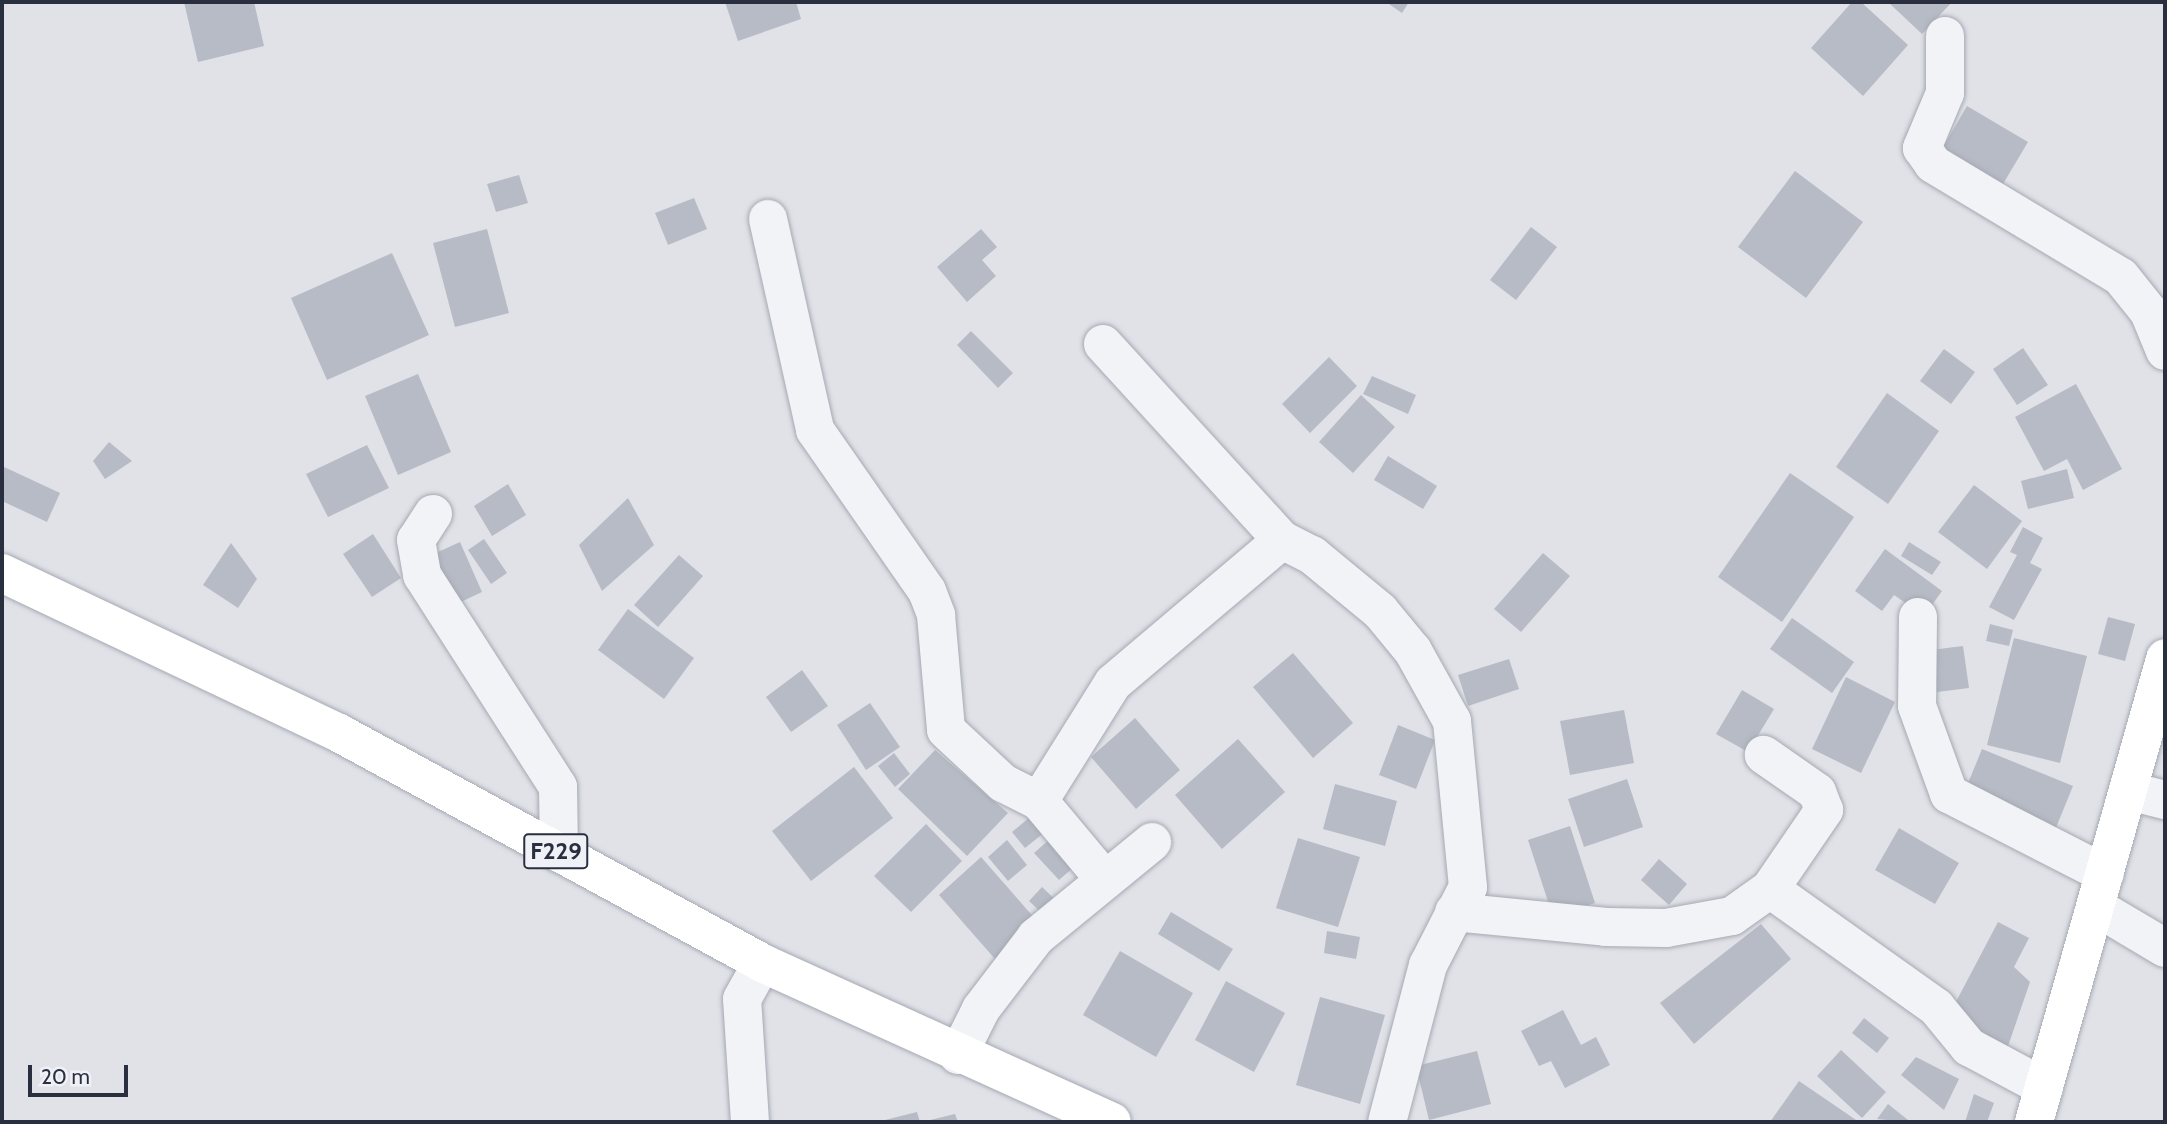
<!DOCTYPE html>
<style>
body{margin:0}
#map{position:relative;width:2167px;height:1124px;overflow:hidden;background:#e0e2e8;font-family:Cabin,sans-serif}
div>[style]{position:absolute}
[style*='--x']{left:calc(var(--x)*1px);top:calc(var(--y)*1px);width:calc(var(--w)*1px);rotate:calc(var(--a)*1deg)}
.building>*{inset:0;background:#b7bbc5}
.roads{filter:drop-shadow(0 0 2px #a5a9b2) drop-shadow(0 0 2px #a5a9b2)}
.minor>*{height:38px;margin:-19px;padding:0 19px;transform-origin:19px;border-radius:19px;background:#f2f3f7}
.major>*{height:38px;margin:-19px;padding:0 19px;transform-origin:19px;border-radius:19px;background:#fff}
span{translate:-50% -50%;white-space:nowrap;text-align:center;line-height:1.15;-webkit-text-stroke:5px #eff1f6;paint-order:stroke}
.shield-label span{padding:2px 5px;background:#eff1f6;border:2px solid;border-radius:5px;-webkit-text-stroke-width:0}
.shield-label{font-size:24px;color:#292f3f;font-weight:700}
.frame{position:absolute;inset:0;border:4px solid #292f3f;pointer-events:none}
.scale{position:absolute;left:28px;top:1065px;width:100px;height:32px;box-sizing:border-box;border:4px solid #292f3f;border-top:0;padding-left:9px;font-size:21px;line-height:24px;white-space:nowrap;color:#292f3f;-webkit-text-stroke:5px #eff1f6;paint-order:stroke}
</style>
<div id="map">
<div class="building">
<i style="clip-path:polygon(184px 2px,254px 2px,264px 46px,198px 62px)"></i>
<i style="clip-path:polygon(725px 2px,796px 2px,801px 19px,738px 41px)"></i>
<i style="clip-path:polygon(1386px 2px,1409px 2px,1402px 13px)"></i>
<i style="clip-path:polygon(1852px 2px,1861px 2px,1908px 45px,1863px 96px,1811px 48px)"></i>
<i style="clip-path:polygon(1888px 2px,1952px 2px,1922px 34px)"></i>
<i style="clip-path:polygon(1967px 106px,2028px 142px,2000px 189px,1939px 154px)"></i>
<i style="clip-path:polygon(1795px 171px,1863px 222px,1806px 298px,1738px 247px)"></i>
<i style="clip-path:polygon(519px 175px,528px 203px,496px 212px,487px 184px)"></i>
<i style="clip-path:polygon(694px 198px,707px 229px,668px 245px,655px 213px)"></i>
<i style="clip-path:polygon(1531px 227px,1557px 247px,1516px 300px,1490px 280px)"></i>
<i style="clip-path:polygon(487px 229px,509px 313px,455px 327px,433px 243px)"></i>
<i style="clip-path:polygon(981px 229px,997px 247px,982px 260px,996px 276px,967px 302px,937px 267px)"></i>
<i style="clip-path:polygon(392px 253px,429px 335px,327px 380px,291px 298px)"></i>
<i style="clip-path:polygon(971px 331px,1013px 373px,998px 388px,957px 345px)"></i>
<i style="clip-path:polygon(2023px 348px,2048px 385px,2017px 405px,1993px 369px)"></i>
<i style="clip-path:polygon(1944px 349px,1975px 372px,1951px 404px,1920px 381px)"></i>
<i style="clip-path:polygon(1329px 357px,1357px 386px,1310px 433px,1282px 404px)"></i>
<i style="clip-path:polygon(418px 374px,451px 452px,398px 475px,365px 396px)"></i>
<i style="clip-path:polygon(1372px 376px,1416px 395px,1408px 414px,1363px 394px)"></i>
<i style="clip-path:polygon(2076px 384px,2122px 469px,2083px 490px,2067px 459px,2044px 471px,2015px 417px)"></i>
<i style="clip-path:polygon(1887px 393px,1939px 431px,1888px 504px,1836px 467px)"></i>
<i style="clip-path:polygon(1361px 395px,1395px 427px,1353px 473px,1319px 442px)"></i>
<i style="clip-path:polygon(109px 442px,132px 461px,105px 479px,93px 461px)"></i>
<i style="clip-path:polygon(367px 445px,389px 488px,328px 517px,306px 474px)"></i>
<i style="clip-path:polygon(1388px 456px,1437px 486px,1423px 509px,1374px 480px)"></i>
<i style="clip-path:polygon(2px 466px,60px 493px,47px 522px,2px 501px)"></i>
<i style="clip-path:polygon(2067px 469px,2074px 498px,2028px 509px,2021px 481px)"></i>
<i style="clip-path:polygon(1790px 473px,1854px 517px,1782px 622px,1718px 577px)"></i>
<i style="clip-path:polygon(508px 484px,526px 515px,492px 536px,474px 506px)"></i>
<i style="clip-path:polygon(1974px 485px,2022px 521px,1987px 569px,1938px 532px)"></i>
<i style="clip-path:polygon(628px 498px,654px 545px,602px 591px,579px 545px)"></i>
<i style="clip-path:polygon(2023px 527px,2043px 538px,2030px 563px,2042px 569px,2014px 620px,1989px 607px,2017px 555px,2010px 552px)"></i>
<i style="clip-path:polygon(373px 534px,401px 578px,372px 597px,343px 554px)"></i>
<i style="clip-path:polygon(484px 539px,507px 573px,491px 584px,468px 550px)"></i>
<i style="clip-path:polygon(460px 542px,482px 592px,448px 608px,425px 558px)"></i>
<i style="clip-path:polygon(1909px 542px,1941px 562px,1932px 575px,1901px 556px)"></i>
<i style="clip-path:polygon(231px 543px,257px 579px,238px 608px,203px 585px)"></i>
<i style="clip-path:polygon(1885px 549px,1942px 591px,1924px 616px,1894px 595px,1882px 611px,1855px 591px)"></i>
<i style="clip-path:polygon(1543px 553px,1570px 576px,1521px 632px,1494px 609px)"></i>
<i style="clip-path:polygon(679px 555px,703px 576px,658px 627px,634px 605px)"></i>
<i style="clip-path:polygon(628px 609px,694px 658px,664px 699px,598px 650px)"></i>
<i style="clip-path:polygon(2108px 617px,2135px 624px,2125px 661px,2098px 654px)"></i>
<i style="clip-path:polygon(1792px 618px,1854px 662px,1832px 693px,1770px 649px)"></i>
<i style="clip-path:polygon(1990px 624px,2013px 630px,2009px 646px,1986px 641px)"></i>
<i style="clip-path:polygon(2014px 638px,2087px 656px,2060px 763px,1987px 745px)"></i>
<i style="clip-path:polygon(1963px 646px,1969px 688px,1937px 692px,1931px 650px)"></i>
<i style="clip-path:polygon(1293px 653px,1353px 723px,1313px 758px,1253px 687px)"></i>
<i style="clip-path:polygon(1509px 659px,1519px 689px,1468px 706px,1458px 675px)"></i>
<i style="clip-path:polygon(802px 670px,828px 706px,791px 732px,766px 697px)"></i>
<i style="clip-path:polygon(1846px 677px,1895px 702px,1861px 773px,1812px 749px)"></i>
<i style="clip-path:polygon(1742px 690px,1774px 709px,1748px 752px,1716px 734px)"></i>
<i style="clip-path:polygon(870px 703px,900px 747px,866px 770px,837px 725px)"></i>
<i style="clip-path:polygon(1624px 710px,1634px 763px,1570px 775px,1560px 721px)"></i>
<i style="clip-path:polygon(1135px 718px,1180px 770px,1136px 809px,1091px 757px)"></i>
<i style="clip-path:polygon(1398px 725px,1435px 740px,1416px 789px,1379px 775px)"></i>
<i style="clip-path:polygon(1238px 739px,1285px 792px,1222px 849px,1175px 795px)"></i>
<i style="clip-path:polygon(1982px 749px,2073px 786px,2053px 835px,1962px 798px)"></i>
<i style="clip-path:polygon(935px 750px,1008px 813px,967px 856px,898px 789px)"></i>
<i style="clip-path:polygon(894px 753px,910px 774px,895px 787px,878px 766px)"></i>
<i style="clip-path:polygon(854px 767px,893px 818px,811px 881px,772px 831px)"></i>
<i style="clip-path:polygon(1627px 779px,1643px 827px,1584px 847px,1568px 799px)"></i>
<i style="clip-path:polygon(1335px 784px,1397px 801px,1385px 846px,1323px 829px)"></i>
<i style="clip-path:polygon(1031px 816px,1045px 832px,1025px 848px,1012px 832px)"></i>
<i style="clip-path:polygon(926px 824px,962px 861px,911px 912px,874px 876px)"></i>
<i style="clip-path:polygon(1570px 826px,1595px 903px,1553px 917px,1528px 840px)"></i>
<i style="clip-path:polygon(1899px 828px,1959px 863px,1935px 904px,1875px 870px)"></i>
<i style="clip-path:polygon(1298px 838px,1360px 857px,1338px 927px,1276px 908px)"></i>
<i style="clip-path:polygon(1050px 839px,1074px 867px,1059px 880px,1034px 853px)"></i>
<i style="clip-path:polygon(1007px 840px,1027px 865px,1008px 881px,988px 857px)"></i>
<i style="clip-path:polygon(981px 857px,1037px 921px,995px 959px,939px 895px)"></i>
<i style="clip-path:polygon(1659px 859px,1687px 884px,1669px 905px,1641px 880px)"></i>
<i style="clip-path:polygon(1042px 887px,1061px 905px,1048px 919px,1029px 901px)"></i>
<i style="clip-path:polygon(1171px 912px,1233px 949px,1219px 971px,1158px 934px)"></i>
<i style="clip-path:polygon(1998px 922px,2029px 938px,2014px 967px,2030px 982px,2005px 1055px,1949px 1015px)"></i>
<i style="clip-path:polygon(1761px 924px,1791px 959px,1694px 1044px,1660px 1003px)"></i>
<i style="clip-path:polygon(1327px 931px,1360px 937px,1356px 959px,1324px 953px)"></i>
<i style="clip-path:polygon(1120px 951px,1193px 993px,1156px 1057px,1083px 1015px)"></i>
<i style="clip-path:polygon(1226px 981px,1285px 1013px,1254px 1072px,1195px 1040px)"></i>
<i style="clip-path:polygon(1320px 997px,1385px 1015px,1360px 1104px,1296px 1085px)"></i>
<i style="clip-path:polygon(1563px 1010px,1581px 1045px,1596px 1037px,1610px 1065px,1565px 1088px,1551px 1061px,1539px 1066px,1521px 1031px)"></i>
<i style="clip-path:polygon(1864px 1018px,1889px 1038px,1877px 1053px,1852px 1033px)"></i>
<i style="clip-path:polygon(1841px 1050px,1886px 1092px,1862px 1118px,1817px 1076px)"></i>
<i style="clip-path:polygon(1477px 1051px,1491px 1104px,1429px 1120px,1416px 1066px)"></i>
<i style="clip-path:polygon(1916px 1057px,1959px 1079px,1944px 1110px,1901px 1075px)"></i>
<i style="clip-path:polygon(1799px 1081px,1859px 1122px,1770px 1122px)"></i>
<i style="clip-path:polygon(1974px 1094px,1994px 1103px,1987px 1122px,1965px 1122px)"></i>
<i style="clip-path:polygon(1888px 1104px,1908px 1120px,1906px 1122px,1877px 1119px)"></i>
<i style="clip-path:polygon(917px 1112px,920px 1122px,881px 1122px,881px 1121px)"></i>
<i style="clip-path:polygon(955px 1114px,958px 1122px,927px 1122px,926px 1121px)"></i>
</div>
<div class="roads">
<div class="minor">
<i style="--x:1945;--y:36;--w:57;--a:90"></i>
<i style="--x:1945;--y:93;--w:60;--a:112.7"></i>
<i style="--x:1922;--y:148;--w:19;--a:55"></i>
<i style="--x:1933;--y:164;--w:219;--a:31"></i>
<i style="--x:2121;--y:277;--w:45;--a:51.3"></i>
<i style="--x:2149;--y:312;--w:42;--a:67.7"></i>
<i style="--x:768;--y:219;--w:216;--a:77.4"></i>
<i style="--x:815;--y:430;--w:196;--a:55.2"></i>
<i style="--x:927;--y:591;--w:26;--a:69"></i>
<i style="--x:936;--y:615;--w:115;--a:85"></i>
<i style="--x:946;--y:730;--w:78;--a:42.9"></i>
<i style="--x:1003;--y:783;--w:40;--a:26.6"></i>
<i style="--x:1039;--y:801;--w:103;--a:50.1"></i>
<i style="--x:1103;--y:344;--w:265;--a:47.6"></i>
<i style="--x:1282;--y:540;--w:34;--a:27"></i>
<i style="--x:1312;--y:555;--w:88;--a:39.5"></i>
<i style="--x:1380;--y:611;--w:52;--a:50.5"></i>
<i style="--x:1413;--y:651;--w:80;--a:60.9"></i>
<i style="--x:1452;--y:721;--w:167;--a:84.5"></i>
<i style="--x:1468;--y:887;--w:88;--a:117.1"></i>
<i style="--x:1428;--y:965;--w:162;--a:104.6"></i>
<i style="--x:433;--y:514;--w:31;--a:123"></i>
<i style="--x:416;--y:540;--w:36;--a:80"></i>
<i style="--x:422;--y:575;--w:252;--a:57.3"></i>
<i style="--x:558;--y:787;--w:66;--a:89.1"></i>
<i style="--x:1918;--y:617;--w:89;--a:90.6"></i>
<i style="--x:1917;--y:706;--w:94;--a:70"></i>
<i style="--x:1949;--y:794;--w:175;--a:27.1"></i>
<i style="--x:2129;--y:791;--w:37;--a:14"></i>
<i style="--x:1039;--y:801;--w:139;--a:-57.9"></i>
<i style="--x:1113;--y:683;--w:221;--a:-40.2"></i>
<i style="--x:1770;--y:889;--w:204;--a:35.4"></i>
<i style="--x:1936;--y:1007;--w:52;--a:50.5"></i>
<i style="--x:1969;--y:1047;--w:85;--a:28.1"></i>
<i style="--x:2096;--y:907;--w:80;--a:30.7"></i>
<i style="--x:1454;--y:912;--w:153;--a:5.6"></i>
<i style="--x:1606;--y:927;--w:60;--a:1"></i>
<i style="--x:1666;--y:928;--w:67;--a:-10.3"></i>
<i style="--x:1732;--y:916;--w:47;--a:-35.4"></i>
<i style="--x:1770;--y:889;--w:96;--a:-55.6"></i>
<i style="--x:1824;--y:810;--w:19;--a:-111"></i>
<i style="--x:1817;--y:792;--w:65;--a:-145.1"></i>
<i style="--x:958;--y:1055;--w:51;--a:-63.4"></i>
<i style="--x:981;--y:1009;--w:91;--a:-52.6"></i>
<i style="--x:1036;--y:937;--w:150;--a:-39.3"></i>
<i style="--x:750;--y:1122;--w:123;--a:-93.7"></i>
<i style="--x:742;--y:999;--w:41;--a:-60.9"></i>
</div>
<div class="major">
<i style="--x:2;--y:573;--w:373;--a:25.4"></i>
<i style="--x:339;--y:733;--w:481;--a:28.5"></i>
<i style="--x:762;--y:963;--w:384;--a:24.4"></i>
<i style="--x:2034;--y:1122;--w:482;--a:-74.2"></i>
</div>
</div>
<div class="shield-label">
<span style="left:556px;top:851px">F229</span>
</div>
<div class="frame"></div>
<div class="scale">20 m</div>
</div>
